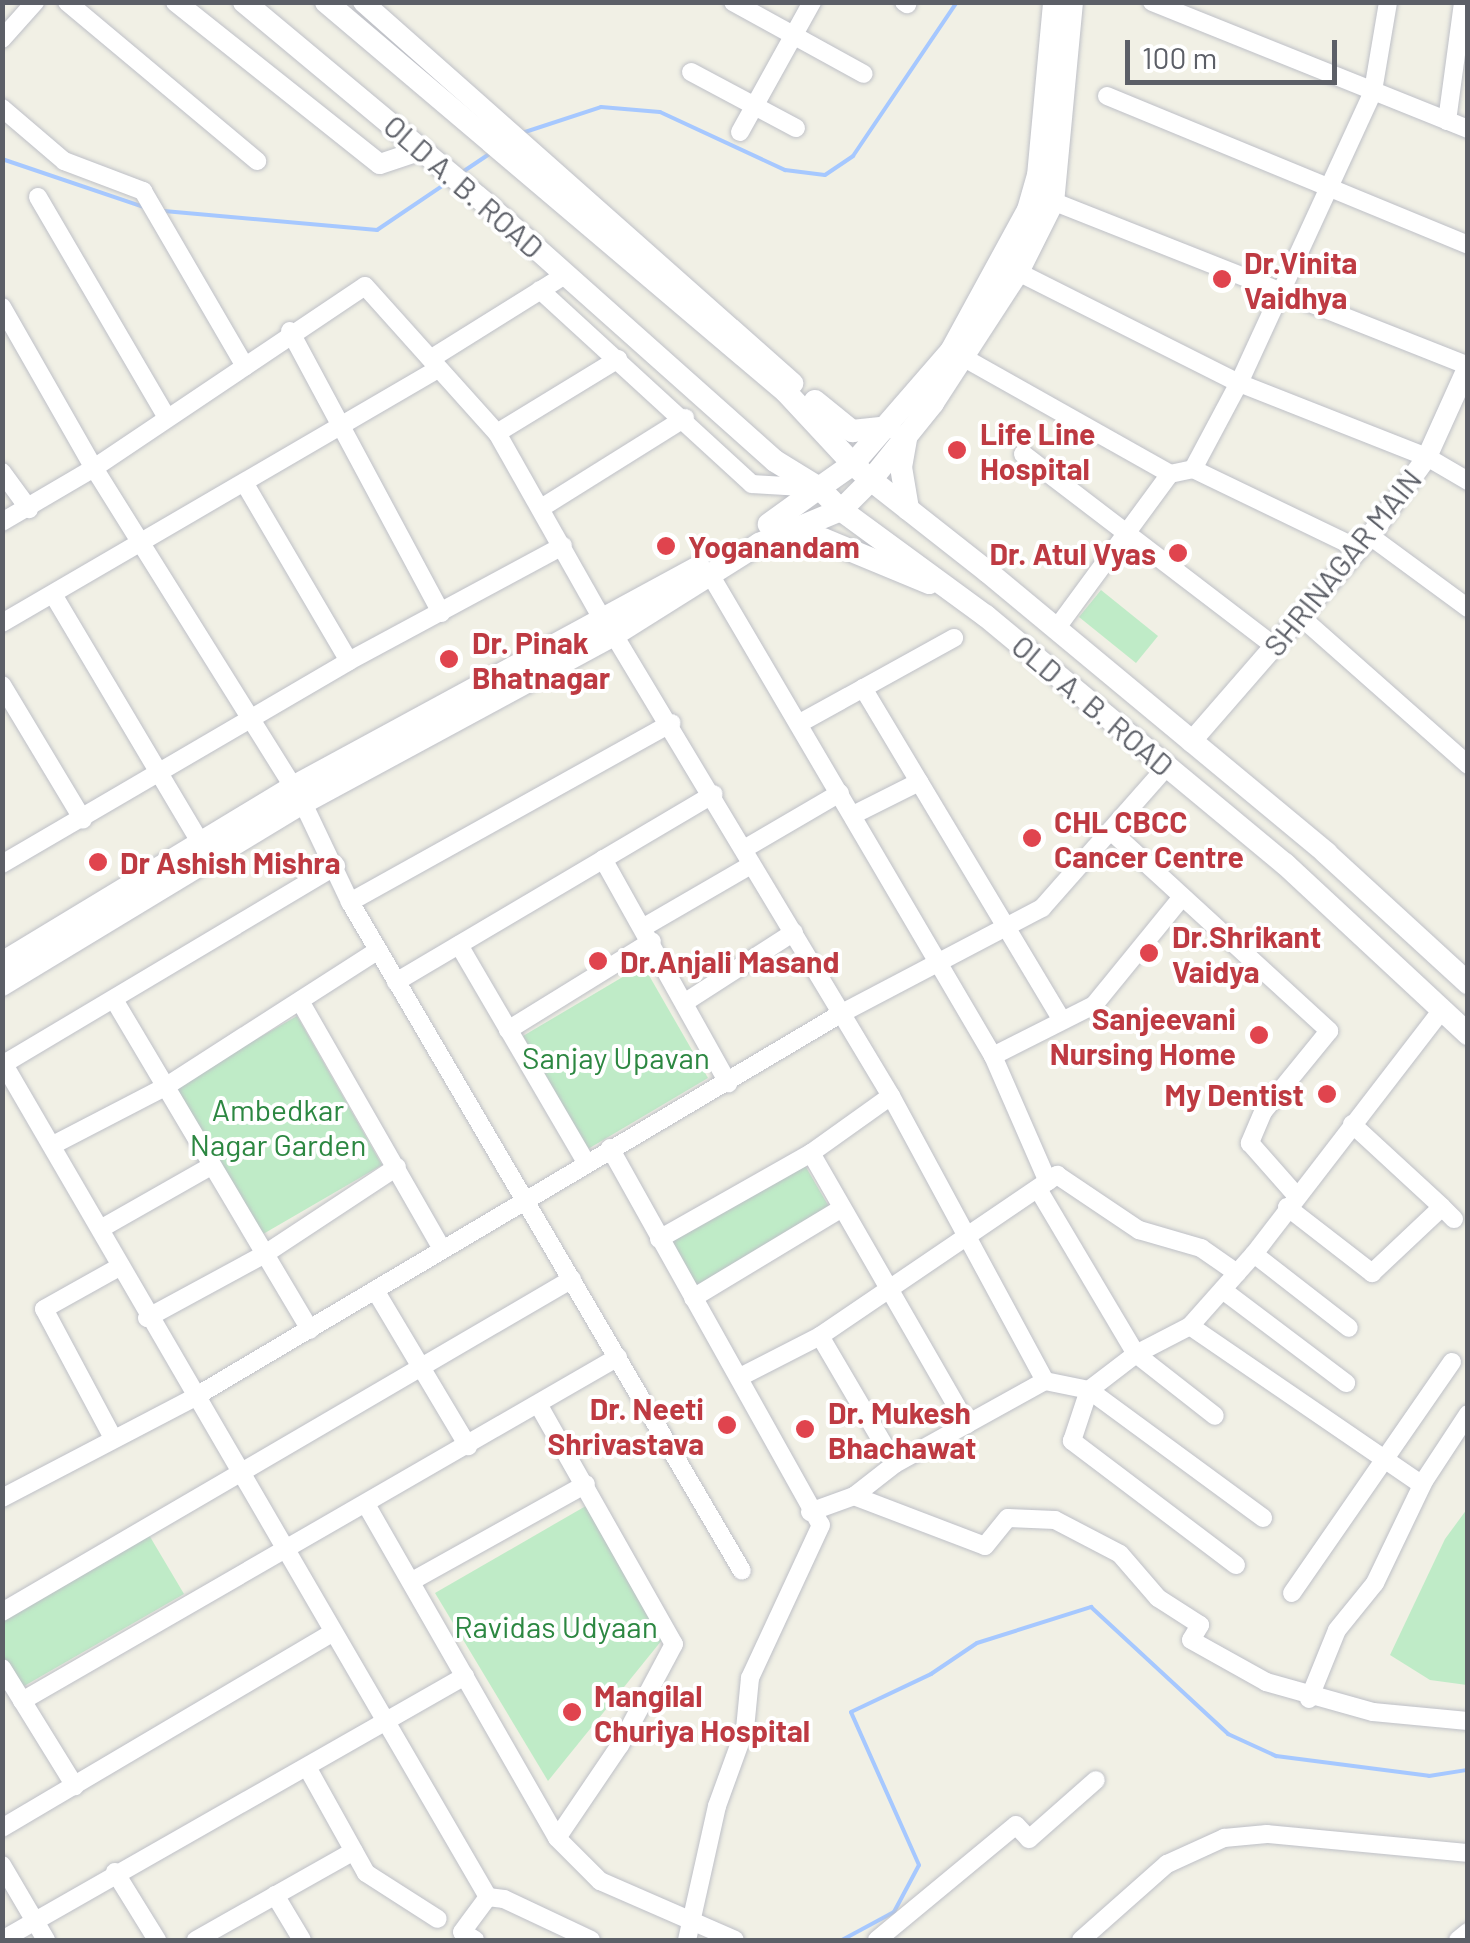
<!DOCTYPE html>
<style>
body{margin:0}
#map{position:relative;width:1470px;height:1943px;overflow:hidden;background:#f1f0e5;font-family:Barlow,sans-serif}
div>[style]{position:absolute}
[style*='--x']{left:calc(var(--x)*1px);top:calc(var(--y)*1px);width:calc(var(--w)*1px);rotate:calc(var(--a)*1deg)}
.green>*{inset:0;background:#bfebc7}
.stream>*{height:4px;margin:-2px;padding:0 2px;transform-origin:2px;border-radius:2px;background:#a6c8ff}
.roads{filter:drop-shadow(0 0 2px #bec0c7) drop-shadow(0 0 2px #bec0c7)}
.minor>*{height:18px;margin:-9px;padding:0 9px;transform-origin:9px;border-radius:9px;background:#fff}
.tertiary>*{height:20px;margin:-10px;padding:0 10px;transform-origin:10px;border-radius:10px;background:#fff}
.secondary>*{height:22px;margin:-11px;padding:0 11px;transform-origin:11px;border-radius:11px;background:#fff}
.dots>*{width:28px;height:28px;translate:-50% -50%;box-sizing:border-box;border:5px solid #fff;border-radius:50%}
span{translate:-50% -50%;white-space:nowrap;text-align:center;line-height:1.15;-webkit-text-stroke:8px #fff;paint-order:stroke}
.street-label{font-size:30px;color:#5c5f67}
.health-label{font-size:30px;color:#be3a42;font-weight:700}
.left{translate:0 -50%;text-align:left}
.right{translate:-100% -50%;text-align:right}
.park-label{font-size:30px;color:#2c8741}
.frame{position:absolute;inset:0;border:5px solid #5c5f67;pointer-events:none}
.scale{position:absolute;left:1125px;top:40px;width:212px;height:45px;box-sizing:border-box;border:5px solid #5c5f67;border-top:0;padding-left:12px;font-size:30px;line-height:35px;white-space:nowrap;color:#5c5f67;-webkit-text-stroke:8px #fff;paint-order:stroke}
</style>
<div id="map">
<div class="green">
<i style="clip-path:polygon(1101px 590px,1158px 636px,1136px 663px,1079px 617px)"></i>
<i style="clip-path:polygon(643px 965px,708px 1078px,588px 1149px,523px 1036px)"></i>
<i style="clip-path:polygon(297px 1016px,382px 1165px,258px 1237px,173px 1087px)"></i>
<i style="clip-path:polygon(803px 1162px,835px 1217px,700px 1292px,669px 1238px)"></i>
<i style="clip-path:polygon(591px 1503px,662px 1640px,548px 1781px,435px 1593px)"></i>
<i style="clip-path:polygon(1467px 1509px,1467px 1685px,1430px 1680px,1390px 1655px,1445px 1539px)"></i>
<i style="clip-path:polygon(146px 1530px,184px 1594px,19px 1689px,3px 1659px,2px 1615px)"></i>
</div>
<div class="stream">
<i style="--x:522;--y:133;--w:83;--a:-18.2"></i>
<i style="--x:601;--y:107;--w:59;--a:4.8"></i>
<i style="--x:660;--y:112;--w:138;--a:24.9"></i>
<i style="--x:785;--y:170;--w:40;--a:7.1"></i>
<i style="--x:825;--y:175;--w:34;--a:-34"></i>
<i style="--x:853;--y:156;--w:186;--a:-56"></i>
<i style="--x:2;--y:159;--w:150;--a:18.7"></i>
<i style="--x:464;--y:171;--w:30;--a:-34"></i>
<i style="--x:164;--y:211;--w:214;--a:5.1"></i>
<i style="--x:377;--y:230;--w:86;--a:-34.1"></i>
<i style="--x:842;--y:1940;--w:59;--a:-28.3"></i>
<i style="--x:894;--y:1912;--w:53;--a:-62"></i>
<i style="--x:919;--y:1865;--w:167;--a:-114"></i>
<i style="--x:851;--y:1712;--w:89;--a:-25.4"></i>
<i style="--x:931;--y:1674;--w:55;--a:-34"></i>
<i style="--x:977;--y:1643;--w:120;--a:-17.5"></i>
<i style="--x:1091;--y:1607;--w:187;--a:42.8"></i>
<i style="--x:1228;--y:1734;--w:53;--a:24.6"></i>
<i style="--x:1276;--y:1756;--w:154;--a:7.4"></i>
<i style="--x:1429;--y:1776;--w:39;--a:-9"></i>
</div>
<div class="roads">
<div class="minor">
<i style="--x:67;--y:2;--w:248;--a:39.9"></i>
<i style="--x:733;--y:2;--w:149;--a:28.8"></i>
<i style="--x:904;--y:2;--w:4;--a:34"></i>
<i style="--x:1152;--y:2;--w:341;--a:21.9"></i>
<i style="--x:2;--y:39;--w:50;--a:-48.3"></i>
<i style="--x:691;--y:72;--w:119;--a:28.1"></i>
<i style="--x:1107;--y:96;--w:391;--a:22.4"></i>
<i style="--x:2;--y:108;--w:82;--a:40.5"></i>
<i style="--x:64;--y:161;--w:85;--a:20.8"></i>
<i style="--x:143;--y:191;--w:203;--a:59.8"></i>
<i style="--x:1447;--y:121;--w:120;--a:-82.3"></i>
<i style="--x:740;--y:132;--w:149;--a:-61"></i>
<i style="--x:38;--y:197;--w:256;--a:59.7"></i>
<i style="--x:1042;--y:197;--w:458;--a:21.6"></i>
<i style="--x:1018;--y:272;--w:247;--a:26.7"></i>
<i style="--x:1239;--y:383;--w:202;--a:21.5"></i>
<i style="--x:1427;--y:457;--w:48;--a:30.3"></i>
<i style="--x:540;--y:290;--w:287;--a:42.5"></i>
<i style="--x:752;--y:484;--w:67;--a:3.4"></i>
<i style="--x:2;--y:307;--w:185;--a:60.3"></i>
<i style="--x:94;--y:468;--w:395;--a:58"></i>
<i style="--x:303;--y:803;--w:110;--a:64.6"></i>
<i style="--x:350;--y:902;--w:775;--a:59.63"></i>
<i style="--x:290;--y:331;--w:320;--a:61.8"></i>
<i style="--x:952;--y:351;--w:250;--a:29.4"></i>
<i style="--x:432;--y:358;--w:157;--a:-32"></i>
<i style="--x:497;--y:433;--w:142;--a:-31.4"></i>
<i style="--x:1023;--y:454;--w:316;--a:37.4"></i>
<i style="--x:1193;--y:469;--w:184;--a:25.7"></i>
<i style="--x:2;--y:472;--w:46;--a:53.9"></i>
<i style="--x:245;--y:484;--w:205;--a:59.6"></i>
<i style="--x:541;--y:508;--w:170;--a:-32"></i>
<i style="--x:2;--y:522;--w:107;--a:-30.4"></i>
<i style="--x:94;--y:468;--w:326;--a:-33.9"></i>
<i style="--x:365;--y:286;--w:198;--a:48.1"></i>
<i style="--x:497;--y:433;--w:215;--a:60.5"></i>
<i style="--x:1370;--y:536;--w:122;--a:36.3"></i>
<i style="--x:711;--y:576;--w:557;--a:59.57"></i>
<i style="--x:993;--y:1056;--w:137;--a:66.4"></i>
<i style="--x:54;--y:596;--w:288;--a:59.3"></i>
<i style="--x:1302;--y:618;--w:222;--a:41.5"></i>
<i style="--x:2;--y:623;--w:505;--a:-30.22"></i>
<i style="--x:1056;--y:629;--w:192;--a:-53.7"></i>
<i style="--x:1170;--y:474;--w:24;--a:-12"></i>
<i style="--x:1193;--y:469;--w:98;--a:-61.9"></i>
<i style="--x:1239;--y:383;--w:321;--a:-65.3"></i>
<i style="--x:1373;--y:91;--w:90;--a:-80.4"></i>
<i style="--x:614;--y:635;--w:538;--a:59"></i>
<i style="--x:891;--y:1096;--w:324;--a:61.6"></i>
<i style="--x:2;--y:685;--w:157;--a:59"></i>
<i style="--x:863;--y:688;--w:386;--a:59.1"></i>
<i style="--x:800;--y:723;--w:176;--a:-28.9"></i>
<i style="--x:853;--y:815;--w:74;--a:-26.6"></i>
<i style="--x:1111;--y:831;--w:296;--a:42.5"></i>
<i style="--x:1329;--y:1031;--w:104;--a:129.2"></i>
<i style="--x:1263;--y:1112;--w:34;--a:113"></i>
<i style="--x:1250;--y:1143;--w:68;--a:48.6"></i>
<i style="--x:744;--y:849;--w:111;--a:-30.3"></i>
<i style="--x:603;--y:859;--w:257;--a:60.8"></i>
<i style="--x:2;--y:864;--w:402;--a:-30.3"></i>
<i style="--x:349;--y:661;--w:243;--a:-28.3"></i>
<i style="--x:350;--y:902;--w:368;--a:-29.1"></i>
<i style="--x:644;--y:927;--w:124;--a:-30.1"></i>
<i style="--x:459;--y:945;--w:251;--a:59.7"></i>
<i style="--x:396;--y:982;--w:369;--a:-30.6"></i>
<i style="--x:300;--y:1001;--w:286;--a:60.2"></i>
<i style="--x:687;--y:1001;--w:127;--a:-32.8"></i>
<i style="--x:116;--y:1003;--w:380;--a:59.3"></i>
<i style="--x:508;--y:1030;--w:169;--a:-31.7"></i>
<i style="--x:993;--y:1056;--w:113;--a:-26.8"></i>
<i style="--x:1094;--y:1005;--w:139;--a:-50.8"></i>
<i style="--x:2;--y:1061;--w:967;--a:59.83"></i>
<i style="--x:2;--y:1065;--w:389;--a:-30.8"></i>
<i style="--x:1352;--y:1124;--w:122;--a:42.7"></i>
<i style="--x:53;--y:1145;--w:126;--a:-27.4"></i>
<i style="--x:165;--y:1087;--w:253;--a:-32.7"></i>
<i style="--x:610;--y:1148;--w:432;--a:60.8"></i>
<i style="--x:821;--y:1525;--w:169;--a:114.9"></i>
<i style="--x:750;--y:1678;--w:51;--a:95.6"></i>
<i style="--x:745;--y:1729;--w:82;--a:110"></i>
<i style="--x:717;--y:1806;--w:137;--a:102.6"></i>
<i style="--x:811;--y:1153;--w:313;--a:60.1"></i>
<i style="--x:1038;--y:1189;--w:192;--a:59.3"></i>
<i style="--x:1136;--y:1354;--w:100;--a:38.1"></i>
<i style="--x:1287;--y:1207;--w:108;--a:37.8"></i>
<i style="--x:1372;--y:1273;--w:96;--a:-43.3"></i>
<i style="--x:1442;--y:1207;--w:17;--a:45"></i>
<i style="--x:102;--y:1228;--w:125;--a:-29.6"></i>
<i style="--x:659;--y:1239;--w:175;--a:-29.5"></i>
<i style="--x:811;--y:1153;--w:98;--a:-35.5"></i>
<i style="--x:1254;--y:1254;--w:120;--a:37.9"></i>
<i style="--x:375;--y:1290;--w:182;--a:59.2"></i>
<i style="--x:1224;--y:1291;--w:153;--a:37"></i>
<i style="--x:693;--y:1298;--w:174;--a:-31.1"></i>
<i style="--x:147;--y:1318;--w:134;--a:-28.5"></i>
<i style="--x:265;--y:1254;--w:158;--a:-33.4"></i>
<i style="--x:1190;--y:1326;--w:281;--a:34.4"></i>
<i style="--x:820;--y:1336;--w:148;--a:59.6"></i>
<i style="--x:740;--y:1377;--w:90;--a:-27.1"></i>
<i style="--x:820;--y:1336;--w:287;--a:-34.2"></i>
<i style="--x:1057;--y:1175;--w:99;--a:33.9"></i>
<i style="--x:1139;--y:1230;--w:65;--a:16.2"></i>
<i style="--x:1201;--y:1248;--w:44;--a:34.8"></i>
<i style="--x:538;--y:1404;--w:276;--a:60.5"></i>
<i style="--x:674;--y:1644;--w:115;--a:118.1"></i>
<i style="--x:620;--y:1745;--w:112;--a:124.1"></i>
<i style="--x:113;--y:1438;--w:146;--a:-118.1"></i>
<i style="--x:44;--y:1309;--w:88;--a:-29.2"></i>
<i style="--x:854;--y:1496;--w:140;--a:20.9"></i>
<i style="--x:985;--y:1546;--w:36;--a:-51"></i>
<i style="--x:1008;--y:1518;--w:47;--a:2.4"></i>
<i style="--x:1055;--y:1520;--w:73;--a:27.6"></i>
<i style="--x:1120;--y:1554;--w:58;--a:49.2"></i>
<i style="--x:1158;--y:1598;--w:50;--a:32.7"></i>
<i style="--x:1200;--y:1625;--w:17;--a:121"></i>
<i style="--x:1191;--y:1640;--w:86;--a:29.2"></i>
<i style="--x:1266;--y:1682;--w:111;--a:15.7"></i>
<i style="--x:1373;--y:1712;--w:95;--a:5.4"></i>
<i style="--x:2;--y:1498;--w:216;--a:-27.6"></i>
<i style="--x:193;--y:1398;--w:755;--a:-30.68"></i>
<i style="--x:842;--y:1013;--w:226;--a:-27.7"></i>
<i style="--x:1042;--y:908;--w:189;--a:-48.6"></i>
<i style="--x:367;--y:1506;--w:383;--a:60.2"></i>
<i style="--x:557;--y:1838;--w:61;--a:45"></i>
<i style="--x:600;--y:1881;--w:147;--a:23.6"></i>
<i style="--x:810;--y:1512;--w:47;--a:-20"></i>
<i style="--x:854;--y:1496;--w:52;--a:-38"></i>
<i style="--x:895;--y:1464;--w:171;--a:-29"></i>
<i style="--x:1045;--y:1381;--w:45;--a:11.6"></i>
<i style="--x:1089;--y:1390;--w:59;--a:-37.5"></i>
<i style="--x:1136;--y:1354;--w:61;--a:-27.4"></i>
<i style="--x:1190;--y:1326;--w:96;--a:-48.4"></i>
<i style="--x:1254;--y:1254;--w:308;--a:-52.4"></i>
<i style="--x:1236;--y:1565;--w:206;--a:-142.9"></i>
<i style="--x:1072;--y:1441;--w:54;--a:-71.6"></i>
<i style="--x:1089;--y:1390;--w:216;--a:36.3"></i>
<i style="--x:412;--y:1581;--w:199;--a:-29.1"></i>
<i style="--x:1292;--y:1593;--w:281;--a:-55.3"></i>
<i style="--x:2;--y:1612;--w:660;--a:-30.29"></i>
<i style="--x:2;--y:1668;--w:139;--a:58.3"></i>
<i style="--x:1309;--y:1699;--w:74;--a:-67.9"></i>
<i style="--x:1337;--y:1630;--w:60;--a:-51"></i>
<i style="--x:1375;--y:1583;--w:113;--a:-64.3"></i>
<i style="--x:1424;--y:1481;--w:80;--a:-56.7"></i>
<i style="--x:22;--y:1701;--w:688;--a:-29.99"></i>
<i style="--x:307;--y:1767;--w:121;--a:60.9"></i>
<i style="--x:366;--y:1873;--w:85;--a:32.6"></i>
<i style="--x:2;--y:1828;--w:383;--a:-30.6"></i>
<i style="--x:2;--y:1865;--w:87;--a:59.6"></i>
<i style="--x:115;--y:1872;--w:80;--a:58.3"></i>
<i style="--x:275;--y:1895;--w:52;--a:59"></i>
<i style="--x:488;--y:1897;--w:16;--a:7"></i>
<i style="--x:504;--y:1899;--w:96;--a:25.2"></i>
<i style="--x:2;--y:1940;--w:533;--a:-29.69"></i>
<i style="--x:196;--y:1940;--w:181;--a:-29.4"></i>
<i style="--x:475;--y:1940;--w:15;--a:-148"></i>
<i style="--x:462;--y:1932;--w:44;--a:-53.4"></i>
<i style="--x:877;--y:1940;--w:180;--a:-39.6"></i>
<i style="--x:1016;--y:1825;--w:19;--a:47"></i>
<i style="--x:1029;--y:1839;--w:89;--a:-41.4"></i>
<i style="--x:1081;--y:1940;--w:115;--a:-41.5"></i>
<i style="--x:1167;--y:1864;--w:63;--a:-24.5"></i>
<i style="--x:1224;--y:1838;--w:43;--a:-5.3"></i>
<i style="--x:1267;--y:1834;--w:202;--a:5.4"></i>
<i style="--x:1458;--y:1940;--w:13;--a:-39"></i>
</div>
<div class="tertiary">
<i style="--x:176;--y:2;--w:260;--a:38.5"></i>
<i style="--x:380;--y:164;--w:44;--a:-18.4"></i>
<i style="--x:363;--y:2;--w:575;--a:41.54"></i>
<i style="--x:1191;--y:742;--w:273;--a:-49"></i>
<i style="--x:1370;--y:536;--w:97;--a:-54.2"></i>
<i style="--x:1427;--y:457;--w:100;--a:-65.7"></i>
</div>
<div class="secondary">
<i style="--x:244;--y:2;--w:322;--a:39.8"></i>
<i style="--x:491;--y:208;--w:380;--a:41.7"></i>
<i style="--x:775;--y:461;--w:52;--a:31.5"></i>
<i style="--x:819;--y:488;--w:62;--a:144.2"></i>
<i style="--x:326;--y:2;--w:603;--a:40.29"></i>
<i style="--x:786;--y:392;--w:98;--a:47.1"></i>
<i style="--x:853;--y:464;--w:150;--a:-49.1"></i>
<i style="--x:951;--y:351;--w:161;--a:-61.4"></i>
<i style="--x:1028;--y:210;--w:35;--a:-74"></i>
<i style="--x:1038;--y:176;--w:175;--a:-84.7"></i>
<i style="--x:1072;--y:2;--w:201;--a:95.4"></i>
<i style="--x:1053;--y:202;--w:78;--a:116.6"></i>
<i style="--x:1018;--y:272;--w:156;--a:123"></i>
<i style="--x:933;--y:403;--w:99;--a:128.8"></i>
<i style="--x:871;--y:480;--w:42;--a:135"></i>
<i style="--x:841;--y:510;--w:31;--a:-135"></i>
<i style="--x:819;--y:488;--w:42;--a:-35.2"></i>
<i style="--x:853;--y:464;--w:24;--a:42"></i>
<i style="--x:871;--y:480;--w:149;--a:38.2"></i>
<i style="--x:988;--y:572;--w:440;--a:39.7"></i>
<i style="--x:1326;--y:853;--w:193;--a:42.5"></i>
<i style="--x:815;--y:401;--w:48;--a:39"></i>
<i style="--x:852;--y:431;--w:38;--a:-6"></i>
<i style="--x:906;--y:439;--w:28;--a:100"></i>
<i style="--x:901;--y:467;--w:43;--a:80.5"></i>
<i style="--x:784;--y:531;--w:40;--a:12"></i>
<i style="--x:823;--y:539;--w:115;--a:22.5"></i>
<i style="--x:2;--y:963;--w:340;--a:-31.2"></i>
<i style="--x:293;--y:787;--w:462;--a:-28.5"></i>
<i style="--x:2;--y:985;--w:352;--a:-31.2"></i>
<i style="--x:303;--y:803;--w:353;--a:-28.4"></i>
<i style="--x:614;--y:635;--w:171;--a:-32.1"></i>
<i style="--x:759;--y:544;--w:89;--a:-22.5"></i>
<i style="--x:841;--y:510;--w:180;--a:36.2"></i>
<i style="--x:986;--y:616;--w:388;--a:39.7"></i>
<i style="--x:1285;--y:864;--w:250;--a:42.9"></i>
</div>
</div>
<div class="dots">
<i style="left:1222px;top:279px;background:#e0444e"></i>
<i style="left:957px;top:450px;background:#e0444e"></i>
<i style="left:666px;top:546px;background:#e0444e"></i>
<i style="left:1178px;top:553px;background:#e0444e"></i>
<i style="left:449px;top:659px;background:#e0444e"></i>
<i style="left:1032px;top:838px;background:#e0444e"></i>
<i style="left:98px;top:862px;background:#e0444e"></i>
<i style="left:1149px;top:953px;background:#e0444e"></i>
<i style="left:598px;top:961px;background:#e0444e"></i>
<i style="left:1259px;top:1035px;background:#e0444e"></i>
<i style="left:1327px;top:1094px;background:#e0444e"></i>
<i style="left:727px;top:1425px;background:#e0444e"></i>
<i style="left:805px;top:1429px;background:#e0444e"></i>
<i style="left:572px;top:1712px;background:#e0444e"></i>
</div>
<div class="street-label">
<span style="left:464px;top:186px;rotate:41deg">OLD A. B. ROAD</span>
<span style="left:1342px;top:562px;rotate:-51deg">SHRINAGAR MAIN</span>
<span style="left:1093px;top:705px;rotate:40deg">OLD A. B. ROAD</span>
</div>
<div class="health-label">
<span class="left" style="left:1244px;top:279px">Dr.Vinita<br>Vaidhya</span>
<span class="left" style="left:980px;top:450px">Life Line<br>Hospital</span>
<span class="left" style="left:688px;top:546px">Yoganandam</span>
<span class="right" style="left:1156px;top:553px">Dr. Atul Vyas</span>
<span class="left" style="left:472px;top:659px">Dr. Pinak<br>Bhatnagar</span>
<span class="left" style="left:1054px;top:838px">CHL CBCC<br>Cancer Centre</span>
<span class="left" style="left:120px;top:862px">Dr Ashish Mishra</span>
<span class="left" style="left:1172px;top:953px">Dr.Shrikant<br>Vaidya</span>
<span class="left" style="left:620px;top:961px">Dr.Anjali Masand</span>
<span class="right" style="left:1236px;top:1035px">Sanjeevani<br>Nursing Home</span>
<span class="right" style="left:1304px;top:1094px">My Dentist</span>
<span class="right" style="left:704px;top:1425px">Dr. Neeti<br>Shrivastava</span>
<span class="left" style="left:828px;top:1429px">Dr. Mukesh<br>Bhachawat</span>
<span class="left" style="left:594px;top:1712px">Mangilal<br>Churiya Hospital</span>
</div>
<div class="park-label">
<span style="left:616px;top:1057px">Sanjay Upavan</span>
<span style="left:278px;top:1126px">Ambedkar<br>Nagar Garden</span>
<span style="left:556px;top:1626px">Ravidas Udyaan</span>
</div>
<div class="frame"></div>
<div class="scale">100 m</div>
</div>
